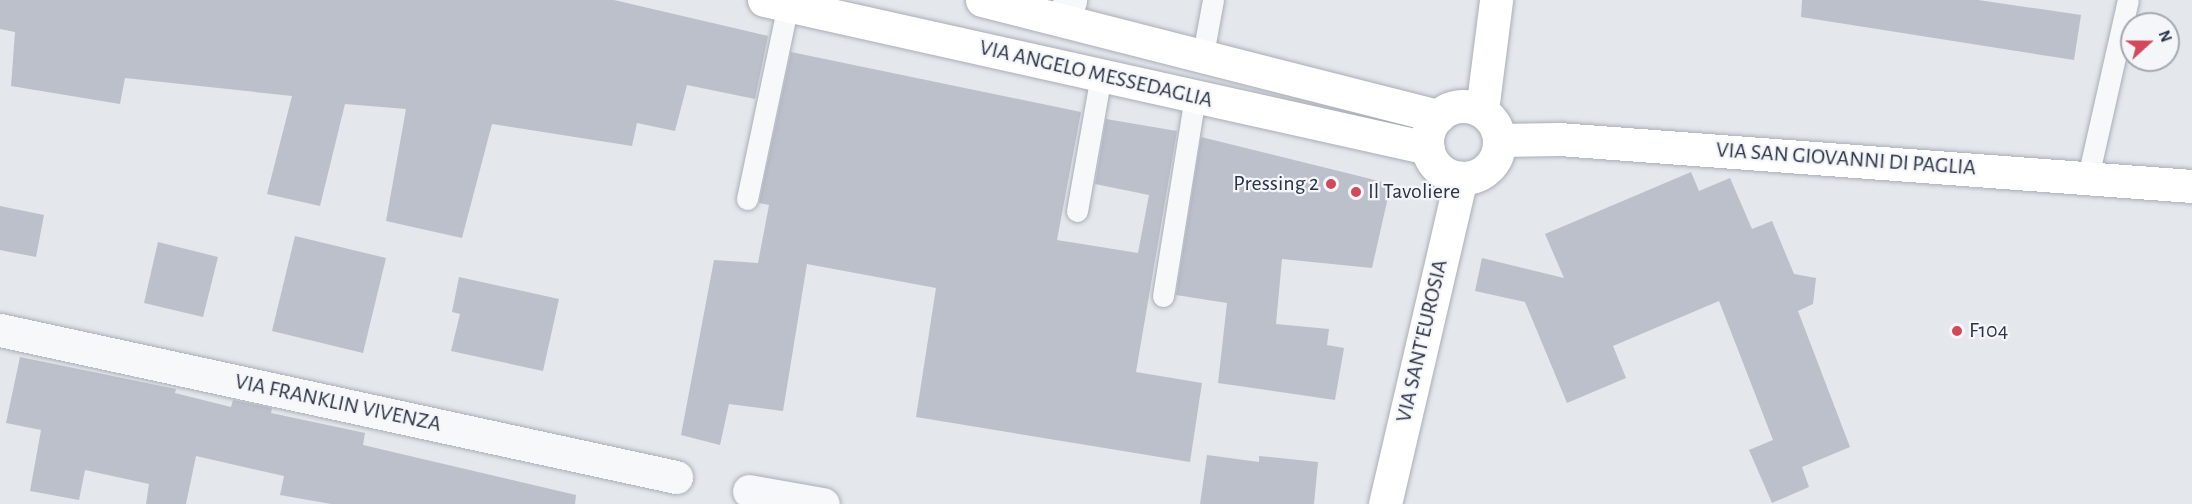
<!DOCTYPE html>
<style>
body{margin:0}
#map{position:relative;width:2192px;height:504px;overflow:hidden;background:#e4e7ec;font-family:"Alegreya Sans",sans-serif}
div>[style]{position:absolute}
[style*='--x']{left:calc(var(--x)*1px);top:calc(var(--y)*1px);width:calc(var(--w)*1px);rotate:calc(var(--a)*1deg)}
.building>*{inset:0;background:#bbc0ca}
.roads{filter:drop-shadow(0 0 2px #a9aeb7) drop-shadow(0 0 2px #a9aeb7)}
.lane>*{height:21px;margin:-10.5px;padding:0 10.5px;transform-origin:10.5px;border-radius:10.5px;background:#f7f8fa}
.street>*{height:33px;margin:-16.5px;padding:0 16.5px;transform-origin:16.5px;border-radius:16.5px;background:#f7f8fa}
.secondary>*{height:33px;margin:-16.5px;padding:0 16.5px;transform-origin:16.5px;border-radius:16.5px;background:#fff}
.primary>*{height:33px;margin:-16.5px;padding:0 16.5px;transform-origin:16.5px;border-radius:16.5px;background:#fff}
.primary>.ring{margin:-16.5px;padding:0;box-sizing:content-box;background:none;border:33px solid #fff;border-radius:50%}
.dots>*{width:16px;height:16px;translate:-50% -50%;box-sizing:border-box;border:3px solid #f4f6f9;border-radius:50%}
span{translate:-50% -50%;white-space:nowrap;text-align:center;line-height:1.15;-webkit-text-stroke:4.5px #f4f6f9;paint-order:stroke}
.street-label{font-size:22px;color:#2b3445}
.poi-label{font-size:22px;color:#2b3445}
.right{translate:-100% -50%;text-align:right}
.left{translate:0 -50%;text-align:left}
.north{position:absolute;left:2120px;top:12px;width:60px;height:60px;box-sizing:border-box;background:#f4f6f9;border:2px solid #a4a8b1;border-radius:50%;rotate:69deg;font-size:16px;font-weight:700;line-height:24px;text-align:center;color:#2b3445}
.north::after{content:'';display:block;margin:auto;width:21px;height:27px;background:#d1495b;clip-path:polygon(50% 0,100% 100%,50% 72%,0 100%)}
</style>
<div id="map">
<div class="building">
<i style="clip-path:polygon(0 0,614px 0,768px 36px,755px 99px,687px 85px,675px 131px,637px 123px,632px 146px,492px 124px,462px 238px,386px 221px,406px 109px,345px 104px,320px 206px,267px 194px,292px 96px,125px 78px,120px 104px,11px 86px,15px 32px,0 29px)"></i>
<i style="clip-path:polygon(1802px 0,1978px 0,2081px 15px,2074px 60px,1801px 17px)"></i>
<i style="clip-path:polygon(791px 52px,1081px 112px,1057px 240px,1138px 253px,1149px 195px,1095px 184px,1106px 119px,1177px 131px,1136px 372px,1202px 383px,1190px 462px,916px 417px,936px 288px,807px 264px,783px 411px,729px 404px,720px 445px,681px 435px,714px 260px,758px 263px,769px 205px,759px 203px)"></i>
<i style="clip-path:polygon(1201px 137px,1391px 184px,1372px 268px,1282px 259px,1276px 324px,1329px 329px,1327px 345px,1344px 348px,1335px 400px,1218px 383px,1227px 303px,1176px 295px)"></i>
<i style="clip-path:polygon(1691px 172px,1699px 191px,1730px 178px,1752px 229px,1772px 221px,1794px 274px,1816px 278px,1813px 304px,1798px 311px,1850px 447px,1802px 467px,1809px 487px,1772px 503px,1749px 450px,1773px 440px,1719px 301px,1613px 346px,1626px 378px,1567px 403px,1525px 302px,1475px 291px,1482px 258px,1564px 278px,1545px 234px)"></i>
<i style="clip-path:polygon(0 206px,44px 215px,36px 257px,0 250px)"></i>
<i style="clip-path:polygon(295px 236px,386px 258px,363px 353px,272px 331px)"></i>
<i style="clip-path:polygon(158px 242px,218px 257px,203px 317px,144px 303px)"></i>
<i style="clip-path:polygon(459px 277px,559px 299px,543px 371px,451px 351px,460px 314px,452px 312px)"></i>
<i style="clip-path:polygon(20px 357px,176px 389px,175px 393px,231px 407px,233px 400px,272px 408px,271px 413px,365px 433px,363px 445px,576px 495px,575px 504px,331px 504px,280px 495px,284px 476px,196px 456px,186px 504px,146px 504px,149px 484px,85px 470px,79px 500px,30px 491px,41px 430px,6px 423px)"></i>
<i style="clip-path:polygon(1207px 455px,1259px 462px,1259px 456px,1318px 462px,1314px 504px,1200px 504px)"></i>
</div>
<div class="roads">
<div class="lane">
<i style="--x:1203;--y:54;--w:55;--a:-79.5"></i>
<i style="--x:2088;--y:177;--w:181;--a:-77.3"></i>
<i style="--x:747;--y:199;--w:198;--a:-78.1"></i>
<i style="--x:1077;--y:211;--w:138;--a:-80"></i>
<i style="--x:1163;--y:296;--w:202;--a:-80.9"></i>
</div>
<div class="street">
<i style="--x:1064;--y:19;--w:20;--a:-72"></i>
<i style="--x:0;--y:330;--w:692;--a:12.27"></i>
<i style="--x:749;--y:491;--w:75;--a:10"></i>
</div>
<div class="secondary">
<i style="--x:1482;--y:110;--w:111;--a:-82.7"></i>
<i style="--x:1385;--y:504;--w:335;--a:-76.9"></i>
</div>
<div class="primary">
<i style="--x:764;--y:0;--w:680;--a:12.57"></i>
<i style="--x:982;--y:0;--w:471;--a:14.3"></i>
<i class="ring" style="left:1427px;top:106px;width:39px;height:39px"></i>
<i style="--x:1499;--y:140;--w:60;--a:-1"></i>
<i style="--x:1559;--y:139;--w:635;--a:4.25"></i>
</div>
</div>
<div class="dots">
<i style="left:1331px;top:184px;background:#d1495b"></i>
<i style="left:1356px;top:192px;background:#d1495b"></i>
<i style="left:1957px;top:331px;background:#d1495b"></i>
</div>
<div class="street-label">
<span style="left:1096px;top:74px;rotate:13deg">VIA ANGELO MESSEDAGLIA</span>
<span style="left:1846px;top:159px;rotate:4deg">VIA SAN GIOVANNI DI PAGLIA</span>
<span style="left:1422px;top:341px;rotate:-77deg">VIA SANT'EUROSIA</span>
<span style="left:338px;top:403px;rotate:12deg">VIA FRANKLIN VIVENZA</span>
</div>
<div class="poi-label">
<span class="right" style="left:1319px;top:184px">Pressing 2</span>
<span class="left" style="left:1368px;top:192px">Il Tavoliere</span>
<span class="left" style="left:1969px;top:331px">F104</span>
</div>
<div class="north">N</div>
</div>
